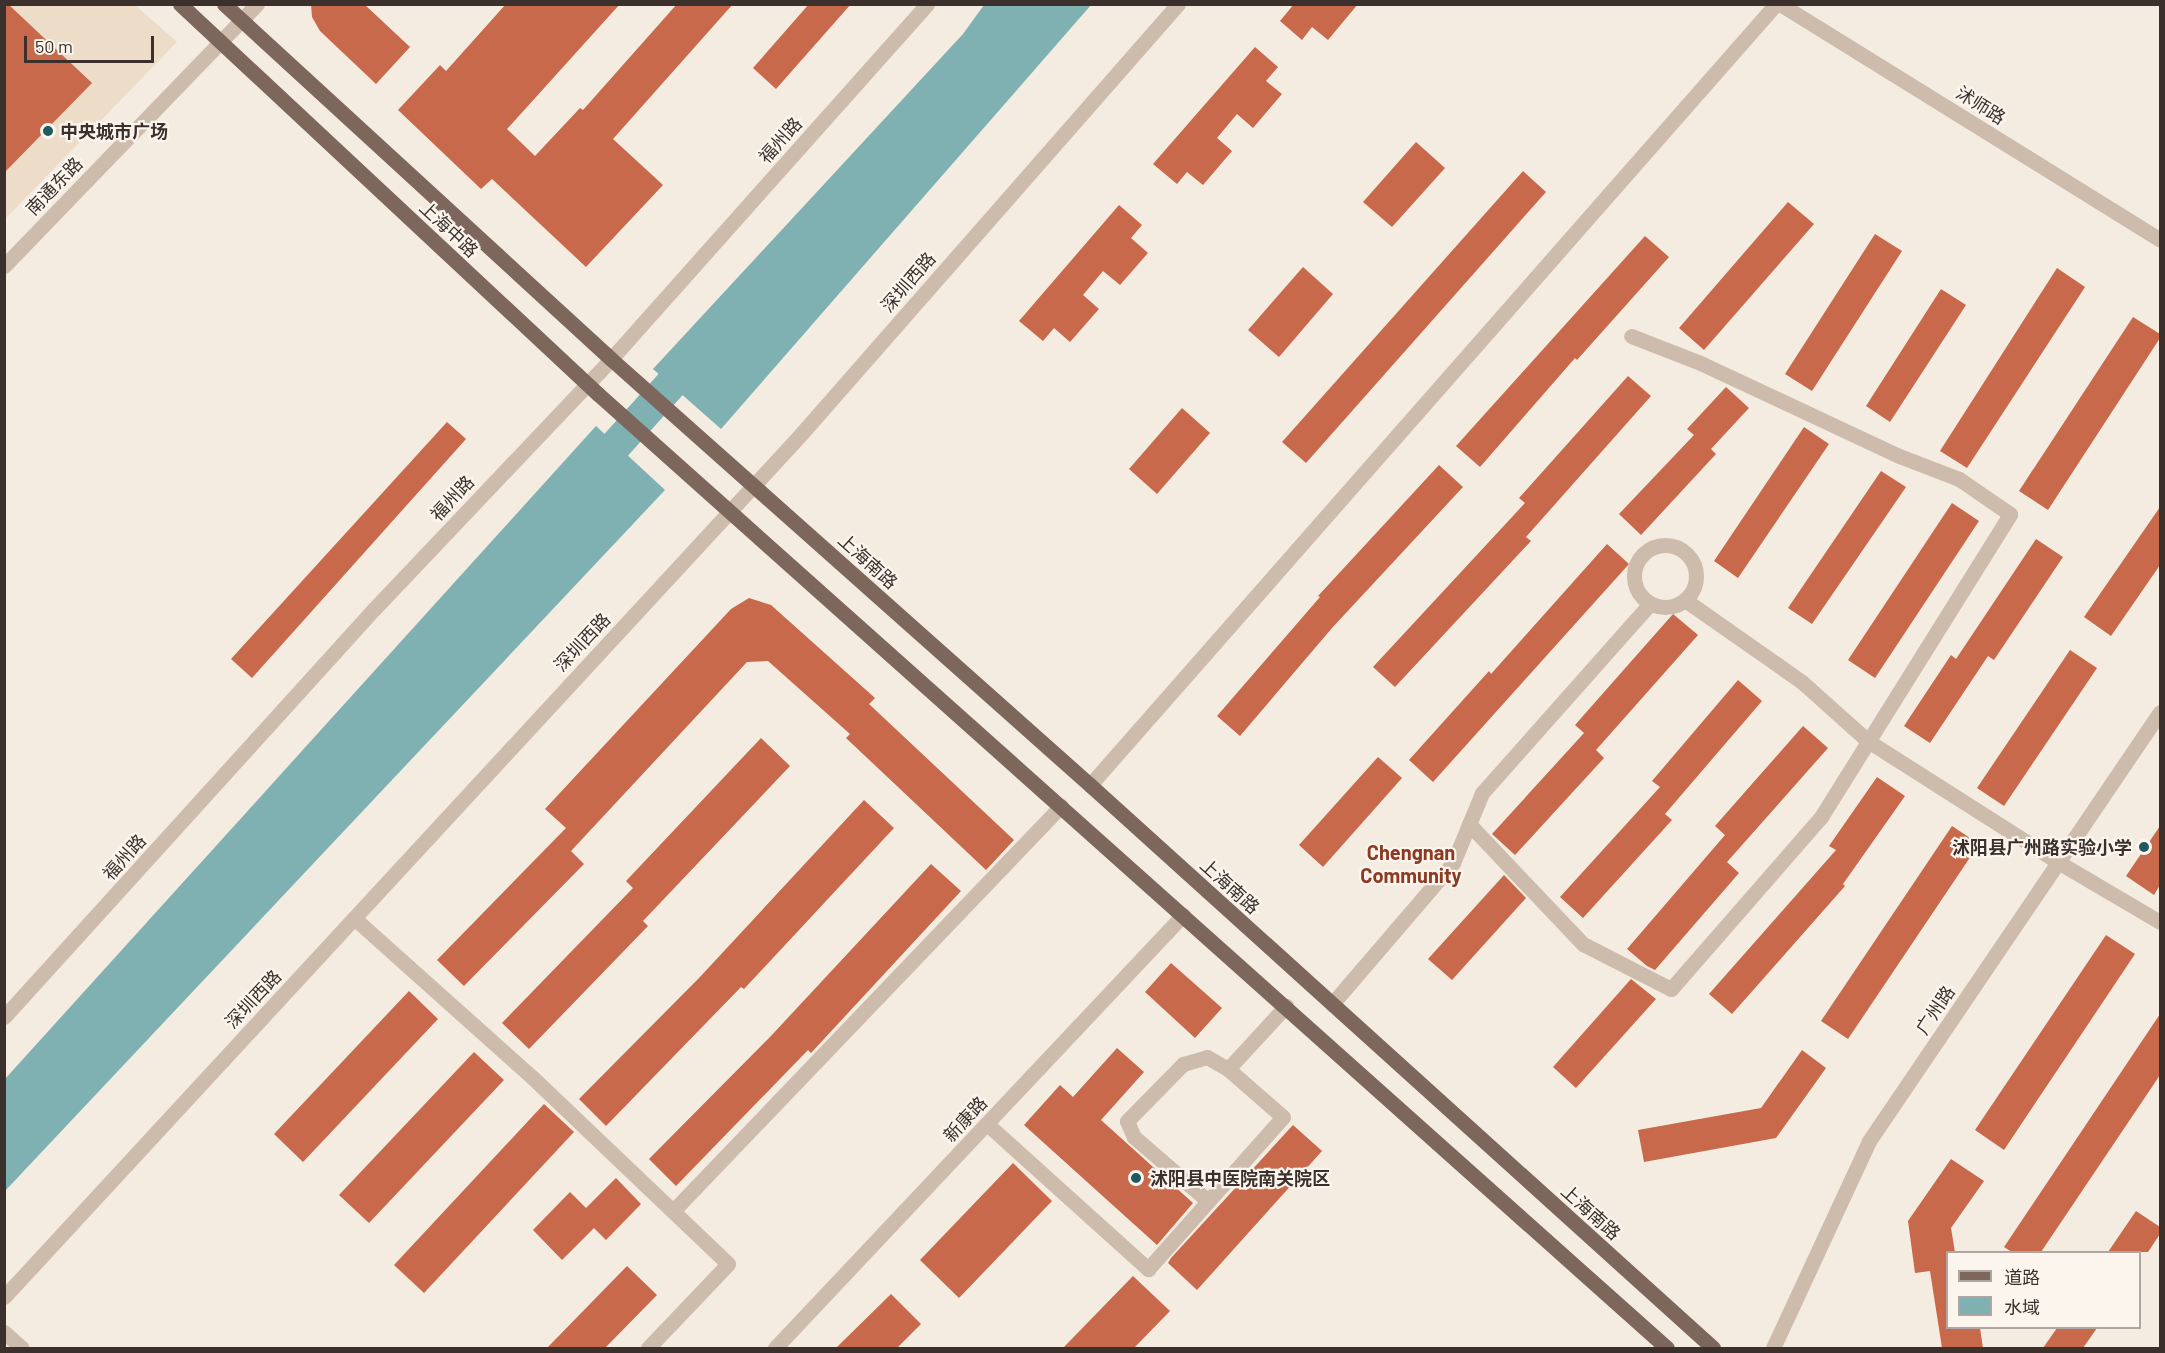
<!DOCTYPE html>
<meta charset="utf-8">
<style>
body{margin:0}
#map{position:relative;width:2165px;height:1353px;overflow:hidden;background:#f4ebe1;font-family:Barlow,"Noto Sans SC",sans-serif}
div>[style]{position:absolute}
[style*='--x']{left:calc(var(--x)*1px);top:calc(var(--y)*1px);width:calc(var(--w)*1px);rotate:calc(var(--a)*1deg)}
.plaza>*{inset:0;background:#ecdcc8}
.water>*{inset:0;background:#7fb0b2}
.river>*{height:32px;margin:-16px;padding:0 16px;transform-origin:16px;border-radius:16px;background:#7fb0b2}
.building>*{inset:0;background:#c8694b}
.minor>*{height:15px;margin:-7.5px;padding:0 7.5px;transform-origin:7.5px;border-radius:7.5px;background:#cdbbac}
.minor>.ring{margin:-7.5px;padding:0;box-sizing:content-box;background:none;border:15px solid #cdbbac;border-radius:50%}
.major>*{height:15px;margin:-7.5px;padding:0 7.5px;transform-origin:7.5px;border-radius:7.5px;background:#7d675c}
.dots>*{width:16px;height:16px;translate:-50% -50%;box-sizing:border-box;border:3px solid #fbf5ee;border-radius:50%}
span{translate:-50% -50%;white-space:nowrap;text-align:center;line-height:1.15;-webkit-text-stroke:4.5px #fbf5ee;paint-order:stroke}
.street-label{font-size:18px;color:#3b302b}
.poi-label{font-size:18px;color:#3b302b;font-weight:700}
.left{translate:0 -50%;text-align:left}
.right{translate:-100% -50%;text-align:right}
.neighbourhood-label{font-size:20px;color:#8c3b22;font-weight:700}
.frame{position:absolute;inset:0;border:6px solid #3b302b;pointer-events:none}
.legend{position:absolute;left:1946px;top:1251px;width:195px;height:78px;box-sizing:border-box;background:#fbf5ee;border:2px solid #aea6a0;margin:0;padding:8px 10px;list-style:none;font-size:18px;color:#3b302b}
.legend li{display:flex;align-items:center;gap:12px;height:30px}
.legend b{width:30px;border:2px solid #aea6a0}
.scale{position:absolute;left:24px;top:36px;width:130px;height:27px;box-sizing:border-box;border:3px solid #3b302b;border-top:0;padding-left:8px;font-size:18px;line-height:21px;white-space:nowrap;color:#3b302b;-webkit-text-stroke:4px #fbf5ee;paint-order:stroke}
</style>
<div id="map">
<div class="plaza">
<i style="clip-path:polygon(5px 5px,135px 5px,177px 42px,5px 219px)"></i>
</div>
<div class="water">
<i style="clip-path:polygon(984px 5px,1091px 5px,721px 429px,653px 369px,963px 34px)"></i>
<i style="clip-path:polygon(596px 426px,665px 490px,5px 1191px,5px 1079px)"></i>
</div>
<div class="river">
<i style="--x:588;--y:476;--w:166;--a:-47.9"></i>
</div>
<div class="building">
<i style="clip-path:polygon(4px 4px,8px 4px,92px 83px,4px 173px)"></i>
<i style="clip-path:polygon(311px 4px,364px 4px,410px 47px,376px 84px,320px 31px,312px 17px)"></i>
<i style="clip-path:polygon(506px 4px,620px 4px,507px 129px,535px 156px,580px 108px,583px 110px,677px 4px,733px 4px,613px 139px,663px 185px,586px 267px,492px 179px,481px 189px,398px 110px,440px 65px,446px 71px)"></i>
<i style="clip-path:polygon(809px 4px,851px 4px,776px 89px,753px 68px)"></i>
<i style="clip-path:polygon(1294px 4px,1358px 4px,1328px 40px,1312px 27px,1302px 40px,1280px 21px)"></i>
<i style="clip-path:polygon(1255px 47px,1278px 67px,1266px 81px,1282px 94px,1253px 128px,1237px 114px,1217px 138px,1232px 151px,1203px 185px,1187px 172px,1177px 184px,1153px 164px)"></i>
<i style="clip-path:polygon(1416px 142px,1445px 168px,1392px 227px,1363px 202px)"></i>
<i style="clip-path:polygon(1523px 171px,1546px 192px,1306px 463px,1282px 442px)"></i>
<i style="clip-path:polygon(1788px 202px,1814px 224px,1704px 350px,1679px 328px)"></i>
<i style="clip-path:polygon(1119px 205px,1142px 225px,1131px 238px,1148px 253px,1120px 285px,1103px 271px,1083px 295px,1099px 309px,1070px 342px,1054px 328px,1043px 341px,1019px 321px)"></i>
<i style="clip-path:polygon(1875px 234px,1902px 251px,1812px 391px,1785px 374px)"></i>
<i style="clip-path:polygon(1645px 236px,1669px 257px,1577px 360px,1575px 358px,1480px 467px,1456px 446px)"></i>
<i style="clip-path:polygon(1303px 267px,1333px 294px,1279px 357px,1248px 330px)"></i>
<i style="clip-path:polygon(2057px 268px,2085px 287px,1967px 468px,1940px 451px)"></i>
<i style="clip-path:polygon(1941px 289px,1966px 305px,1890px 422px,1866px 406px)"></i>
<i style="clip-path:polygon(2133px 317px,2160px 334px,2160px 338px,2048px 510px,2019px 491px)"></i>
<i style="clip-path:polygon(1628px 376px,1651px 396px,1526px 537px,1531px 541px,1395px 687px,1373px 667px,1525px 503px,1519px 498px)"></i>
<i style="clip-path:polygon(1726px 387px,1749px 408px,1711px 449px,1716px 454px,1641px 535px,1619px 514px,1694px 435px,1687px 429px)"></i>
<i style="clip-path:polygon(1182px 408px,1210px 433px,1157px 494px,1129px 469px)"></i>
<i style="clip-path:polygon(447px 422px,466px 439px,252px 678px,231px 659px)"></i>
<i style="clip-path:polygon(1804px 427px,1829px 444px,1738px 578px,1714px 561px)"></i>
<i style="clip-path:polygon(1439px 465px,1463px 487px,1332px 628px,1240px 736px,1217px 716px,1320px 597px,1318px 596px)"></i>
<i style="clip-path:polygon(1881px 471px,1906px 487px,1812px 624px,1788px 608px)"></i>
<i style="clip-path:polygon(1952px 503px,1979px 521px,1875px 678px,1848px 660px)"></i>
<i style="clip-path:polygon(2160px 507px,2160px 565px,2111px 636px,2084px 617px)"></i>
<i style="clip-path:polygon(2036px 539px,2063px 557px,1994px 660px,1988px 656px,1930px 743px,1904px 726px,1951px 655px,1956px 659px)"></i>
<i style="clip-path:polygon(1607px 544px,1629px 564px,1433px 782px,1409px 760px,1489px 671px,1491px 674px)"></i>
<i style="clip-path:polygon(749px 598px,771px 605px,875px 698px,869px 704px,1014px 840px,986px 870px,846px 738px,850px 734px,768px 661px,747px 662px,571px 851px,584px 864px,464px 986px,437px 960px,566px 828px,545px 809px,731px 609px)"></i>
<i style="clip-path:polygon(1673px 614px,1698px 635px,1596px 750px,1604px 758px,1515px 855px,1492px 834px,1584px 733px,1575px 725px)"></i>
<i style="clip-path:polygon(2070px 650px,2097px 668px,2004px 806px,1977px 788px)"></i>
<i style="clip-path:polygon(1738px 680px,1762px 701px,1665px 814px,1672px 820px,1583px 918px,1560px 897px,1660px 787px,1652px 781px)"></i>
<i style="clip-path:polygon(1803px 726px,1828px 748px,1727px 862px,1739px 873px,1655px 970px,1647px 966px,1627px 949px,1725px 835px,1715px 826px)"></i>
<i style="clip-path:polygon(761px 738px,790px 766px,643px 921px,648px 926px,529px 1049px,502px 1023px,633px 888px,626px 881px)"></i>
<i style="clip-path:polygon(1378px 757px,1402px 778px,1323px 867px,1299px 845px)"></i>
<i style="clip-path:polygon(1877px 777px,1905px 796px,1843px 884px,1845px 886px,1732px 1014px,1709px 994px,1836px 850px,1829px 846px)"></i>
<i style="clip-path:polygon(864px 800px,894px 828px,744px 989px,741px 987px,606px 1126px,579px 1099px,699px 978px)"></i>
<i style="clip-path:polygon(1952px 826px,1979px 844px,1848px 1039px,1821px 1021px)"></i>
<i style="clip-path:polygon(2160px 826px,2160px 885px,2154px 895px,2126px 876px)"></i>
<i style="clip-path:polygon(931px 864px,961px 891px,811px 1053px,808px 1050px,676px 1186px,649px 1159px,770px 1037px)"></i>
<i style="clip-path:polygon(1504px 875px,1526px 898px,1452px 980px,1428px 959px)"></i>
<i style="clip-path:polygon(2106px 935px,2135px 954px,2004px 1150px,1975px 1130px)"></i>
<i style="clip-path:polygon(1171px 963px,1222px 1008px,1195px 1038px,1145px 992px)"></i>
<i style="clip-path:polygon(1631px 979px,1656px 999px,1576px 1088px,1553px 1067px)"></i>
<i style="clip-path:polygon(409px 991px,438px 1019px,303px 1162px,274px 1134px)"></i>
<i style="clip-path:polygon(2160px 1014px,2160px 1075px,2041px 1252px,2012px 1252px,2004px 1247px)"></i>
<i style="clip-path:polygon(1117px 1048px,1144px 1072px,1101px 1120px,1193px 1203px,1157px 1245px,1024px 1125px,1060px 1085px,1073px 1097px)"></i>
<i style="clip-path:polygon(1802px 1050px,1826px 1068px,1776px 1138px,1644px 1162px,1638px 1130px,1761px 1108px)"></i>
<i style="clip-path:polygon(474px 1052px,504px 1080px,369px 1223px,339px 1195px)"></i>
<i style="clip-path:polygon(544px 1104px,574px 1132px,424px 1293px,394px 1265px)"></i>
<i style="clip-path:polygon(1293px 1125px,1322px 1151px,1197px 1290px,1168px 1263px,1171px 1258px)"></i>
<i style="clip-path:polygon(1951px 1159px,1984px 1181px,1951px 1228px,1955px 1252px,1947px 1252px,1947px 1328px,1980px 1328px,1983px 1348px,1942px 1348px,1930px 1271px,1915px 1273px,1908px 1221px)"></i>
<i style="clip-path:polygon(1013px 1163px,1052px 1201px,959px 1298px,920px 1260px)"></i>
<i style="clip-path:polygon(616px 1178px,641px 1204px,606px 1240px,594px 1228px,562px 1260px,533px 1230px,570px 1192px,586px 1208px)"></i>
<i style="clip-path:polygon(2136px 1211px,2160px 1227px,2160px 1234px,2148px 1252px,2108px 1252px)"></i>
<i style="clip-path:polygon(627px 1266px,657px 1295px,605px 1348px,547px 1348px)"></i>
<i style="clip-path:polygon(1133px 1276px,1170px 1311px,1134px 1348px,1063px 1348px)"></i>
<i style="clip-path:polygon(891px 1294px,921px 1324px,897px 1348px,836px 1348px)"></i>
<i style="clip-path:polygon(2057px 1328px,2097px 1328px,2083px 1348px,2043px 1348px)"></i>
</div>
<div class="minor">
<i style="--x:1780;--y:4;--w:447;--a:31.8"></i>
<i style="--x:4;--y:266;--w:364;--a:-46"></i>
<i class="ring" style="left:1634px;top:545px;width:47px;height:47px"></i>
<i style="--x:1685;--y:600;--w:143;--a:35"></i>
<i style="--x:1802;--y:682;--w:89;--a:41.8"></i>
<i style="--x:1868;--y:741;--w:225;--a:32.5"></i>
<i style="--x:2058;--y:862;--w:118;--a:30.5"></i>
<i style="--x:1090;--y:785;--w:1039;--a:-48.71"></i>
<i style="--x:1469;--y:824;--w:166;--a:46.5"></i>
<i style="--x:1583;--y:944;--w:99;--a:27.1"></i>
<i style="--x:1671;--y:989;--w:228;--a:-48.9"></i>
<i style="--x:1821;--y:817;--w:357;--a:-58"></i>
<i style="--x:2010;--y:514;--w:62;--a:-145.5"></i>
<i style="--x:1959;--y:479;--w:64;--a:-159"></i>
<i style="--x:1899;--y:456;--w:217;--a:-154.9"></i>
<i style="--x:1703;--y:364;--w:77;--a:-158.7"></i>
<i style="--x:354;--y:918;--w:240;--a:41.8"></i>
<i style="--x:533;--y:1078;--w:269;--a:43.6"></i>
<i style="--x:728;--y:1264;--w:116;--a:133.6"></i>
<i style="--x:1332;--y:1004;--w:186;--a:-49.4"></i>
<i style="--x:1453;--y:863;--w:76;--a:-67.5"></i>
<i style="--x:1482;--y:793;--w:253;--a:-48.4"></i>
<i style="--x:4;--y:1017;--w:551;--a:-47.8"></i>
<i style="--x:374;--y:609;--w:344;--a:-46.5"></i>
<i style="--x:611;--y:359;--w:475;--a:-48.3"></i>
<i style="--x:987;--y:1124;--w:217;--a:42"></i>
<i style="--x:1148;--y:1269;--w:203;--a:-48.4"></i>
<i style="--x:1283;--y:1117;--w:73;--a:-138.9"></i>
<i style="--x:1228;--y:1069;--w:86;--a:-47.4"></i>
<i style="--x:1208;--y:1201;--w:98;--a:-139.1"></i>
<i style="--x:1134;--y:1137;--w:17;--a:-114"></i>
<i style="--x:1127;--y:1121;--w:80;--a:-45.5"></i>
<i style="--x:1183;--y:1064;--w:25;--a:-16"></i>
<i style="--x:1207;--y:1057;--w:24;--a:30"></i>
<i style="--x:673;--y:1211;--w:561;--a:-46.23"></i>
<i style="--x:4;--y:1297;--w:1176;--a:-47.27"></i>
<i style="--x:802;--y:433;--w:570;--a:-48.77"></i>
<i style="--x:4;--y:1332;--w:24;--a:42"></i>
<i style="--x:775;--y:1348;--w:595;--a:-46.7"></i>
<i style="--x:1773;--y:1348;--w:228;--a:-65.1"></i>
<i style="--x:1869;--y:1141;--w:518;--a:-55.85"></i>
</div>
<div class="major">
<i style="--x:180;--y:4;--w:572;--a:43.02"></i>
<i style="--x:598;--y:394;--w:1433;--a:41.75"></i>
<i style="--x:224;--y:4;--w:525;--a:42.53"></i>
<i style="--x:611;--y:359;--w:641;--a:41.65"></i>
<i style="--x:1090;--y:785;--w:840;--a:42.1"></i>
</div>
<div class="dots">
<i style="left:48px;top:131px;background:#1f5a5e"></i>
<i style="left:2144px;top:847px;background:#1f5a5e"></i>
<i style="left:1136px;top:1178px;background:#1f5a5e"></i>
</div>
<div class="street-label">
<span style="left:1981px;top:105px;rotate:32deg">沭师路</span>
<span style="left:780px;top:140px;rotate:-48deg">福州路</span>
<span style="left:54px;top:186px;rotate:-46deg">南通东路</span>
<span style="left:449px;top:229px;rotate:43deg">上海中路</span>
<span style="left:908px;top:282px;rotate:-49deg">深圳西路</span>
<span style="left:452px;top:498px;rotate:-47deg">福州路</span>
<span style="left:868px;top:561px;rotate:42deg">上海南路</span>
<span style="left:582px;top:642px;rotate:-47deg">深圳西路</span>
<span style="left:124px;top:857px;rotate:-48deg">福州路</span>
<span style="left:1230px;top:886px;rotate:42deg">上海南路</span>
<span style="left:253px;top:999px;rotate:-47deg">深圳西路</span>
<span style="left:1935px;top:1010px;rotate:-56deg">广州路</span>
<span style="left:965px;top:1119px;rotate:-47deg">新康路</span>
<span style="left:1591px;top:1212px;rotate:42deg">上海南路</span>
</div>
<div class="poi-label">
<span class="left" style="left:60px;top:131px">中央城市广场</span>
<span class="right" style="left:2132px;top:847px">沭阳县广州路实验小学</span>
<span class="left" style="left:1150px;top:1178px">沭阳县中医院南关院区</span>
</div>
<div class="neighbourhood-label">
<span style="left:1411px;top:864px">Chengnan<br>Community</span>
</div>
<div class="frame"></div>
<ul class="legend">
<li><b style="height:8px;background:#7d675c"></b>道路</li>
<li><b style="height:16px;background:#7fb0b2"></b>水域</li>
</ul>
<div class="scale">50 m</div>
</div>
